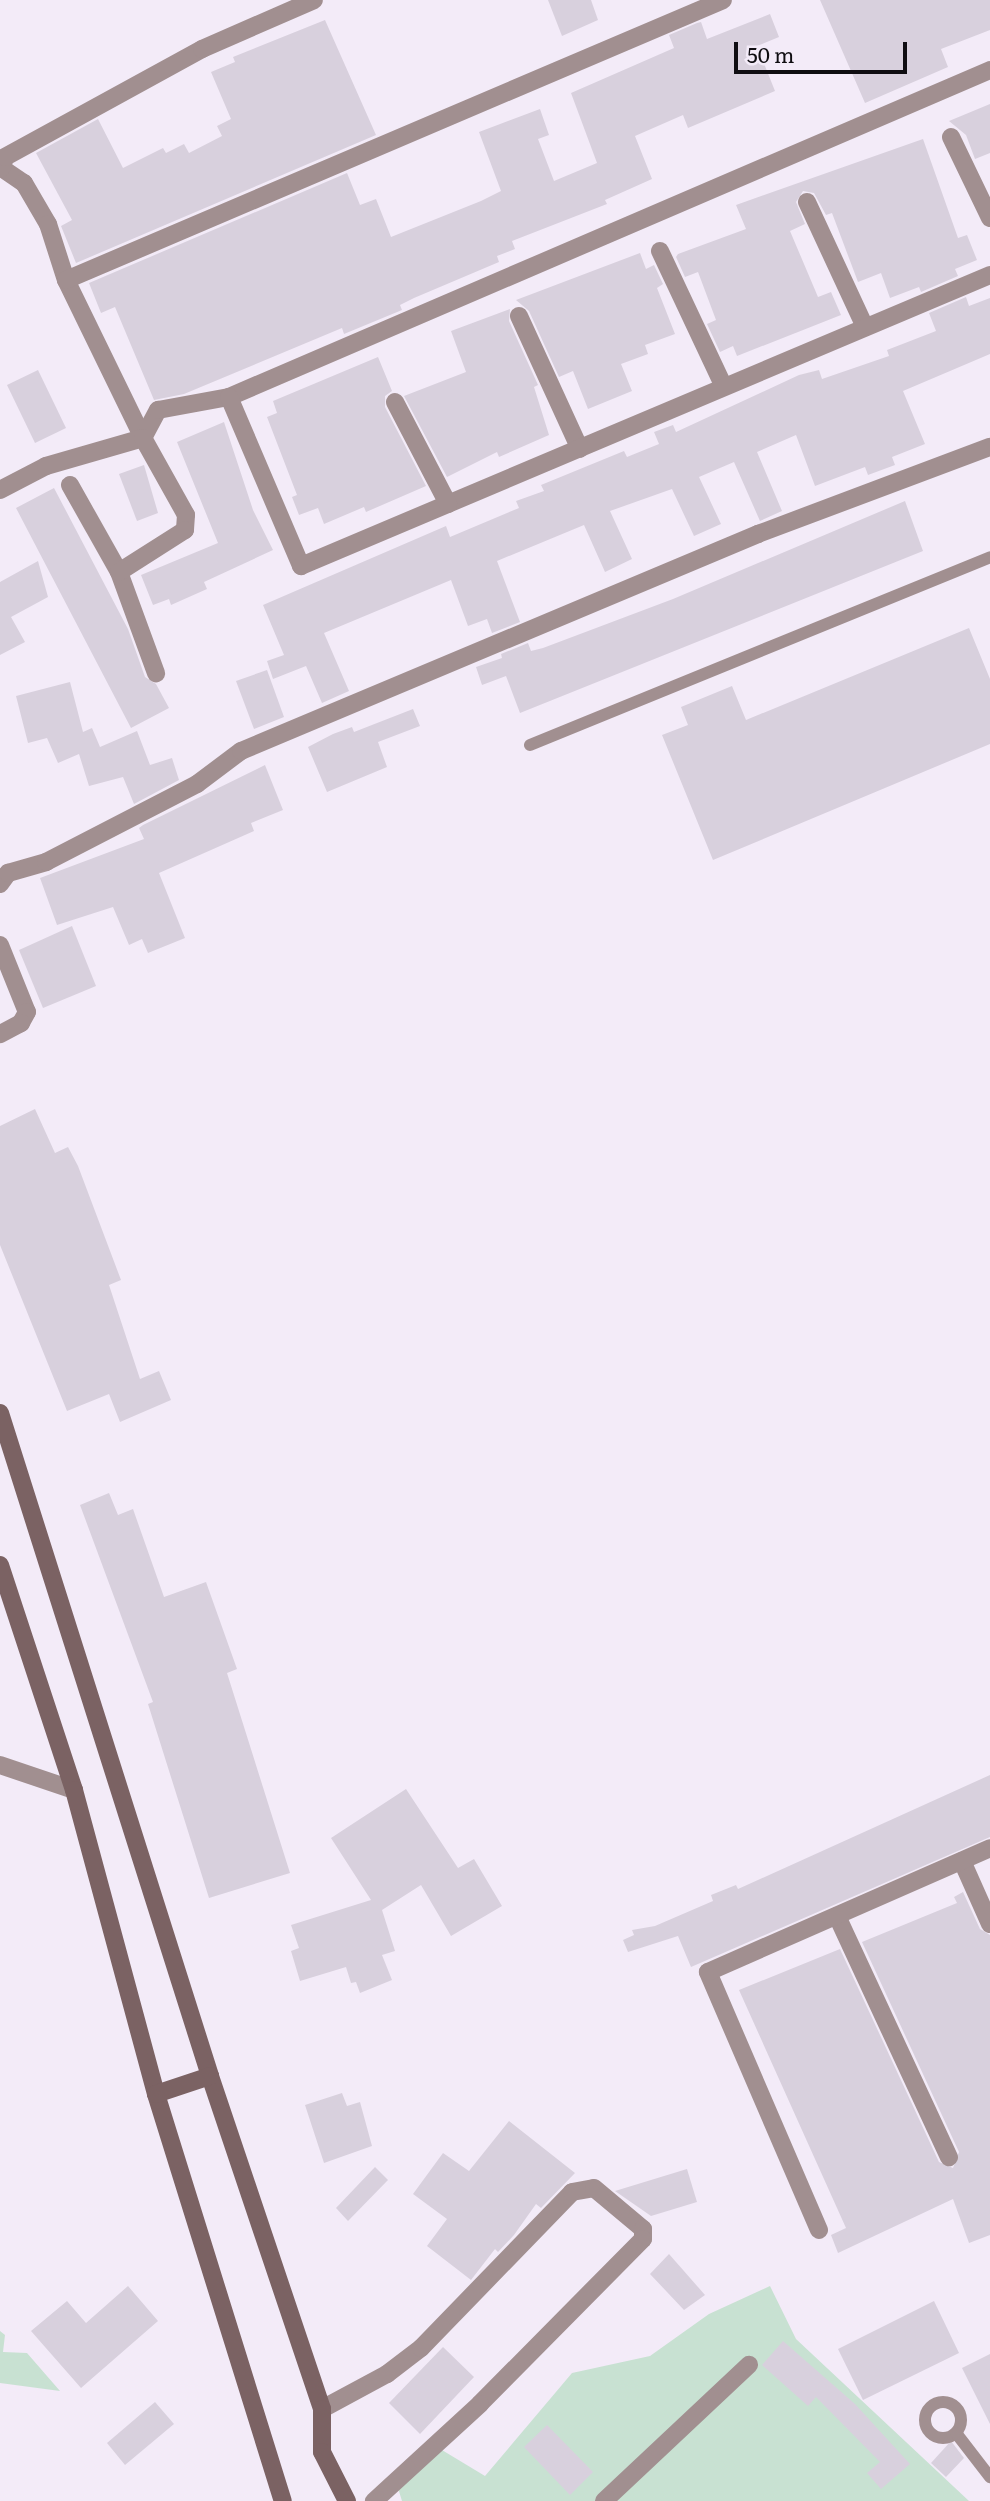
<!DOCTYPE html>
<style>
body{margin:0}
#map{position:relative;width:990px;height:2501px;overflow:hidden;background:#f3ebf8;font-family:Literata,serif}
div>[style]{position:absolute}
[style*='--x']{left:calc(var(--x)*1px);top:calc(var(--y)*1px);width:calc(var(--w)*1px);rotate:calc(var(--a)*1deg)}
.green>*{inset:0;background:#c8e1d2}
.building>*{inset:0;background:#d8d0dd}
.service>*{height:12px;margin:-6px;padding:0 6px;transform-origin:6px;border-radius:6px;background:#a18f90}
.service>.ring{margin:-6px;padding:0;box-sizing:content-box;background:none;border:12px solid #a18f90;border-radius:50%}
.minor>*{height:18px;margin:-9px;padding:0 9px;transform-origin:9px;border-radius:9px;background:#a18f90}
.secondary>*{height:18px;margin:-9px;padding:0 9px;transform-origin:9px;border-radius:9px;background:#7b6263}
span{translate:-50% -50%;white-space:nowrap;text-align:center;line-height:1.15;-webkit-text-stroke:5px #f3ebf8;paint-order:stroke}
.scale{position:absolute;left:734px;top:42px;width:173px;height:32px;box-sizing:border-box;border:4px solid #0f0d11;border-top:0;padding-left:9px;font-size:21px;line-height:24px;white-space:nowrap;color:#0f0d11;-webkit-text-stroke:5px #f3ebf8;paint-order:stroke}
</style>
<div id="map">
<div class="green">
<i style="clip-path:polygon(770px 2286px,796px 2339px,969px 2501px,402px 2501px,398px 2488px,432px 2444px,485px 2476px,572px 2373px,650px 2356px,709px 2314px)"></i>
<i style="clip-path:polygon(0 2331px,5px 2335px,3px 2352px,27px 2353px,60px 2391px,0 2383px)"></i>
</div>
<div class="building">
<i style="clip-path:polygon(548px 0,591px 0,598px 20px,562px 36px)"></i>
<i style="clip-path:polygon(820px 0,990px 0,990px 30px,941px 49px,948px 67px,865px 103px)"></i>
<i style="clip-path:polygon(770px 14px,779px 37px,757px 46px,775px 91px,688px 128px,683px 115px,635px 136px,652px 179px,605px 200px,607px 204px,512px 241px,515px 249px,497px 256px,499px 262px,414px 298px,400px 305px,402px 310px,344px 334px,342px 328px,184px 394px,154px 400px,115px 307px,101px 313px,89px 283px,347px 173px,360px 205px,376px 199px,391px 237px,481px 201px,501px 191px,479px 132px,540px 109px,549px 135px,538px 139px,554px 181px,597px 163px,571px 93px,674px 48px,669px 35px,697px 23px,701px 22px,707px 39px)"></i>
<i style="clip-path:polygon(325px 20px,376px 135px,76px 263px,61px 226px,72px 220px,36px 153px,98px 119px,123px 168px,163px 148px,166px 153px,184px 144px,189px 153px,222px 136px,217px 126px,231px 119px,211px 72px,235px 62px,233px 57px)"></i>
<i style="clip-path:polygon(990px 104px,990px 153px,975px 159px,966px 135px,949px 121px)"></i>
<i style="clip-path:polygon(923px 139px,958px 238px,967px 235px,977px 260px,955px 269px,958px 276px,921px 292px,919px 287px,890px 298px,881px 273px,858px 282px,832px 213px,826px 215px,814px 193px,803px 191px,796px 202px,805px 224px,790px 231px,818px 297px,831px 292px,841px 315px,737px 356px,733px 346px,720px 352px,707px 324px,716px 320px,698px 272px,685px 277px,676px 257px,678px 254px,746px 229px,736px 205px)"></i>
<i style="clip-path:polygon(640px 253px,646px 269px,654px 265px,663px 284px,657px 288px,675px 334px,645px 345px,648px 354px,621px 364px,632px 391px,588px 409px,573px 371px,559px 377px,529px 311px,516px 300px)"></i>
<i style="clip-path:polygon(966px 297px,969px 306px,990px 298px,990px 354px,903px 391px,925px 444px,892px 457px,895px 465px,868px 475px,865px 467px,815px 486px,796px 435px,757px 452px,782px 511px,760px 521px,734px 462px,699px 477px,721px 524px,694px 536px,672px 489px,610px 511px,632px 559px,605px 572px,584px 525px,497px 561px,520px 622px,492px 633px,487px 619px,468px 626px,451px 580px,324px 633px,349px 691px,322px 703px,306px 666px,273px 679px,267px 661px,284px 655px,263px 605px,446px 526px,450px 537px,519px 508px,516px 501px,544px 491px,541px 485px,624px 451px,627px 457px,659px 444px,654px 432px,673px 425px,676px 432px,799px 375px,819px 370px,822px 379px,889px 356px,887px 350px,936px 331px,929px 313px)"></i>
<i style="clip-path:polygon(510px 309px,509px 321px,538px 385px,534px 387px,549px 435px,499px 457px,497px 452px,447px 477px,404px 396px,466px 372px,451px 331px)"></i>
<i style="clip-path:polygon(378px 357px,392px 391px,385px 396px,385px 407px,426px 486px,366px 512px,364px 507px,324px 524px,318px 508px,299px 515px,292px 497px,297px 495px,267px 417px,277px 413px,273px 401px)"></i>
<i style="clip-path:polygon(38px 370px,66px 428px,35px 443px,7px 385px)"></i>
<i style="clip-path:polygon(224px 422px,253px 510px,273px 550px,204px 582px,207px 589px,171px 605px,169px 599px,153px 605px,141px 575px,218px 543px,177px 442px)"></i>
<i style="clip-path:polygon(144px 465px,158px 513px,137px 521px,119px 474px)"></i>
<i style="clip-path:polygon(54px 488px,128px 629px,145px 677px,156px 684px,169px 708px,131px 728px,16px 508px)"></i>
<i style="clip-path:polygon(905px 501px,923px 551px,520px 713px,506px 676px,482px 685px,476px 667px,502px 658px,501px 654px,528px 643px,531px 651px,543px 648px,673px 599px)"></i>
<i style="clip-path:polygon(38px 561px,48px 597px,11px 617px,25px 642px,0 655px,0 582px)"></i>
<i style="clip-path:polygon(969px 628px,990px 679px,990px 744px,713px 860px,662px 735px,688px 725px,681px 707px,732px 686px,746px 720px)"></i>
<i style="clip-path:polygon(267px 670px,284px 717px,254px 729px,236px 681px)"></i>
<i style="clip-path:polygon(70px 682px,83px 732px,92px 728px,100px 747px,137px 731px,150px 765px,172px 758px,179px 780px,134px 804px,123px 777px,89px 786px,79px 754px,58px 763px,47px 738px,28px 743px,16px 696px)"></i>
<i style="clip-path:polygon(413px 709px,420px 726px,378px 742px,387px 767px,327px 792px,308px 747px,333px 734px,352px 727px,354px 732px)"></i>
<i style="clip-path:polygon(265px 765px,283px 810px,251px 823px,254px 831px,159px 873px,185px 938px,148px 953px,142px 939px,129px 945px,113px 907px,57px 925px,40px 878px,144px 839px,139px 828px,143px 825px)"></i>
<i style="clip-path:polygon(72px 926px,96px 986px,43px 1008px,19px 950px)"></i>
<i style="clip-path:polygon(35px 1109px,55px 1153px,68px 1147px,78px 1166px,121px 1280px,109px 1285px,140px 1379px,159px 1371px,171px 1400px,120px 1422px,109px 1394px,67px 1411px,0 1245px,0 1126px)"></i>
<i style="clip-path:polygon(109px 1493px,118px 1515px,133px 1509px,164px 1597px,206px 1582px,237px 1669px,227px 1673px,290px 1873px,209px 1898px,148px 1704px,153px 1702px,80px 1505px)"></i>
<i style="clip-path:polygon(990px 1775px,990px 1837px,691px 1967px,678px 1936px,628px 1952px,623px 1940px,634px 1935px,632px 1930px,655px 1926px,713px 1901px,711px 1895px,736px 1885px,738px 1889px)"></i>
<i style="clip-path:polygon(406px 1789px,458px 1868px,474px 1859px,502px 1906px,451px 1936px,421px 1885px,382px 1910px,395px 1951px,382px 1955px,392px 1980px,360px 1993px,356px 1982px,351px 1983px,346px 1967px,300px 1981px,291px 1951px,299px 1948px,291px 1925px,371px 1900px,331px 1838px)"></i>
<i style="clip-path:polygon(963px 1892px,980px 1929px,990px 1935px,990px 2235px,969px 2243px,953px 2199px,838px 2253px,831px 2235px,846px 2228px,739px 1990px,840px 1949px,939px 2162px,953px 2168px,959px 2152px,862px 1942px,957px 1903px,954px 1897px)"></i>
<i style="clip-path:polygon(342px 2093px,347px 2106px,360px 2102px,372px 2146px,324px 2163px,305px 2105px)"></i>
<i style="clip-path:polygon(509px 2121px,575px 2173px,541px 2208px,536px 2204px,514px 2235px,498px 2252px,495px 2249px,471px 2280px,427px 2246px,447px 2219px,413px 2194px,443px 2153px,469px 2171px)"></i>
<i style="clip-path:polygon(375px 2167px,388px 2180px,348px 2221px,336px 2208px)"></i>
<i style="clip-path:polygon(687px 2169px,697px 2202px,651px 2216px,615px 2191px)"></i>
<i style="clip-path:polygon(669px 2254px,705px 2295px,684px 2310px,650px 2274px)"></i>
<i style="clip-path:polygon(128px 2286px,158px 2321px,81px 2388px,31px 2331px,67px 2301px,86px 2323px)"></i>
<i style="clip-path:polygon(934px 2301px,959px 2353px,863px 2400px,838px 2349px)"></i>
<i style="clip-path:polygon(783px 2341px,855px 2404px,910px 2464px,881px 2489px,867px 2473px,880px 2462px,816px 2397px,808px 2406px,762px 2365px)"></i>
<i style="clip-path:polygon(443px 2347px,474px 2377px,420px 2434px,389px 2403px)"></i>
<i style="clip-path:polygon(990px 2354px,990px 2424px,962px 2368px)"></i>
<i style="clip-path:polygon(155px 2402px,174px 2424px,125px 2465px,107px 2443px)"></i>
<i style="clip-path:polygon(547px 2425px,593px 2472px,570px 2495px,524px 2447px)"></i>
<i style="clip-path:polygon(951px 2441px,964px 2458px,946px 2477px,931px 2463px)"></i>
</div>
<div class="service">
<i style="--x:530;--y:745;--w:497;--a:-22.2"></i>
<i class="ring" style="left:925px;top:2402px;width:24px;height:24px"></i>
<i style="--x:956;--y:2433;--w:56;--a:52.3"></i>
</div>
<div class="minor">
<i style="--x:951;--y:137;--w:90;--a:64.3"></i>
<i style="--x:0;--y:167;--w:29;--a:34"></i>
<i style="--x:24;--y:183;--w:48;--a:59.7"></i>
<i style="--x:48;--y:224;--w:59;--a:72.2"></i>
<i style="--x:66;--y:280;--w:176;--a:64"></i>
<i style="--x:143;--y:438;--w:32;--a:-62"></i>
<i style="--x:158;--y:410;--w:72;--a:-10.4"></i>
<i style="--x:229;--y:397;--w:828;--a:-23.25"></i>
<i style="--x:2;--y:167;--w:10;--a:-73"></i>
<i style="--x:5;--y:157;--w:225;--a:-28.7"></i>
<i style="--x:202;--y:49;--w:122;--a:-23.6"></i>
<i style="--x:807;--y:202;--w:138;--a:65.1"></i>
<i style="--x:660;--y:251;--w:150;--a:64.8"></i>
<i style="--x:66;--y:280;--w:714;--a:-23.08"></i>
<i style="--x:519;--y:316;--w:146;--a:65.4"></i>
<i style="--x:229;--y:397;--w:184;--a:66.9"></i>
<i style="--x:301;--y:566;--w:748;--a:-22.9"></i>
<i style="--x:395;--y:402;--w:115;--a:62.5"></i>
<i style="--x:70;--y:485;--w:100;--a:60.6"></i>
<i style="--x:119;--y:572;--w:108;--a:69.9"></i>
<i style="--x:0;--y:490;--w:52;--a:-27.6"></i>
<i style="--x:46;--y:466;--w:101;--a:-16.1"></i>
<i style="--x:143;--y:438;--w:88;--a:60.8"></i>
<i style="--x:186;--y:515;--w:15;--a:94"></i>
<i style="--x:185;--y:530;--w:78;--a:147.5"></i>
<i style="--x:0;--y:884;--w:14;--a:-54"></i>
<i style="--x:8;--y:873;--w:40;--a:-16"></i>
<i style="--x:46;--y:862;--w:170;--a:-27.3"></i>
<i style="--x:197;--y:784;--w:55;--a:-36.9"></i>
<i style="--x:241;--y:751;--w:561;--a:-22.77"></i>
<i style="--x:758;--y:534;--w:248;--a:-20.6"></i>
<i style="--x:0;--y:945;--w:72;--a:68.1"></i>
<i style="--x:27;--y:1012;--w:13;--a:119"></i>
<i style="--x:21;--y:1023;--w:24;--a:152"></i>
<i style="--x:0;--y:1765;--w:78;--a:18.7"></i>
<i style="--x:962;--y:1861;--w:69;--a:66"></i>
<i style="--x:837;--y:1916;--w:266;--a:65.1"></i>
<i style="--x:819;--y:2230;--w:281;--a:-113.3"></i>
<i style="--x:708;--y:1972;--w:308;--a:-23.7"></i>
<i style="--x:322;--y:2409;--w:74;--a:-28.3"></i>
<i style="--x:387;--y:2374;--w:43;--a:-37.4"></i>
<i style="--x:421;--y:2348;--w:217;--a:-45.9"></i>
<i style="--x:572;--y:2192;--w:22;--a:-10"></i>
<i style="--x:594;--y:2188;--w:64;--a:39.9"></i>
<i style="--x:643;--y:2229;--w:10;--a:90"></i>
<i style="--x:643;--y:2239;--w:232;--a:134.7"></i>
<i style="--x:480;--y:2404;--w:144;--a:137.5"></i>
<i style="--x:604;--y:2501;--w:199;--a:-43.2"></i>
</div>
<div class="secondary">
<i style="--x:0;--y:1413;--w:695;--a:72.42"></i>
<i style="--x:210;--y:2076;--w:351;--a:71.4"></i>
<i style="--x:322;--y:2409;--w:43;--a:90"></i>
<i style="--x:322;--y:2452;--w:55;--a:63"></i>
<i style="--x:0;--y:1565;--w:237;--a:71.8"></i>
<i style="--x:74;--y:1790;--w:315;--a:74.9"></i>
<i style="--x:156;--y:2094;--w:426;--a:72.7"></i>
<i style="--x:156;--y:2094;--w:57;--a:-18.4"></i>
</div>
<div class="scale">50 m</div>
</div>
